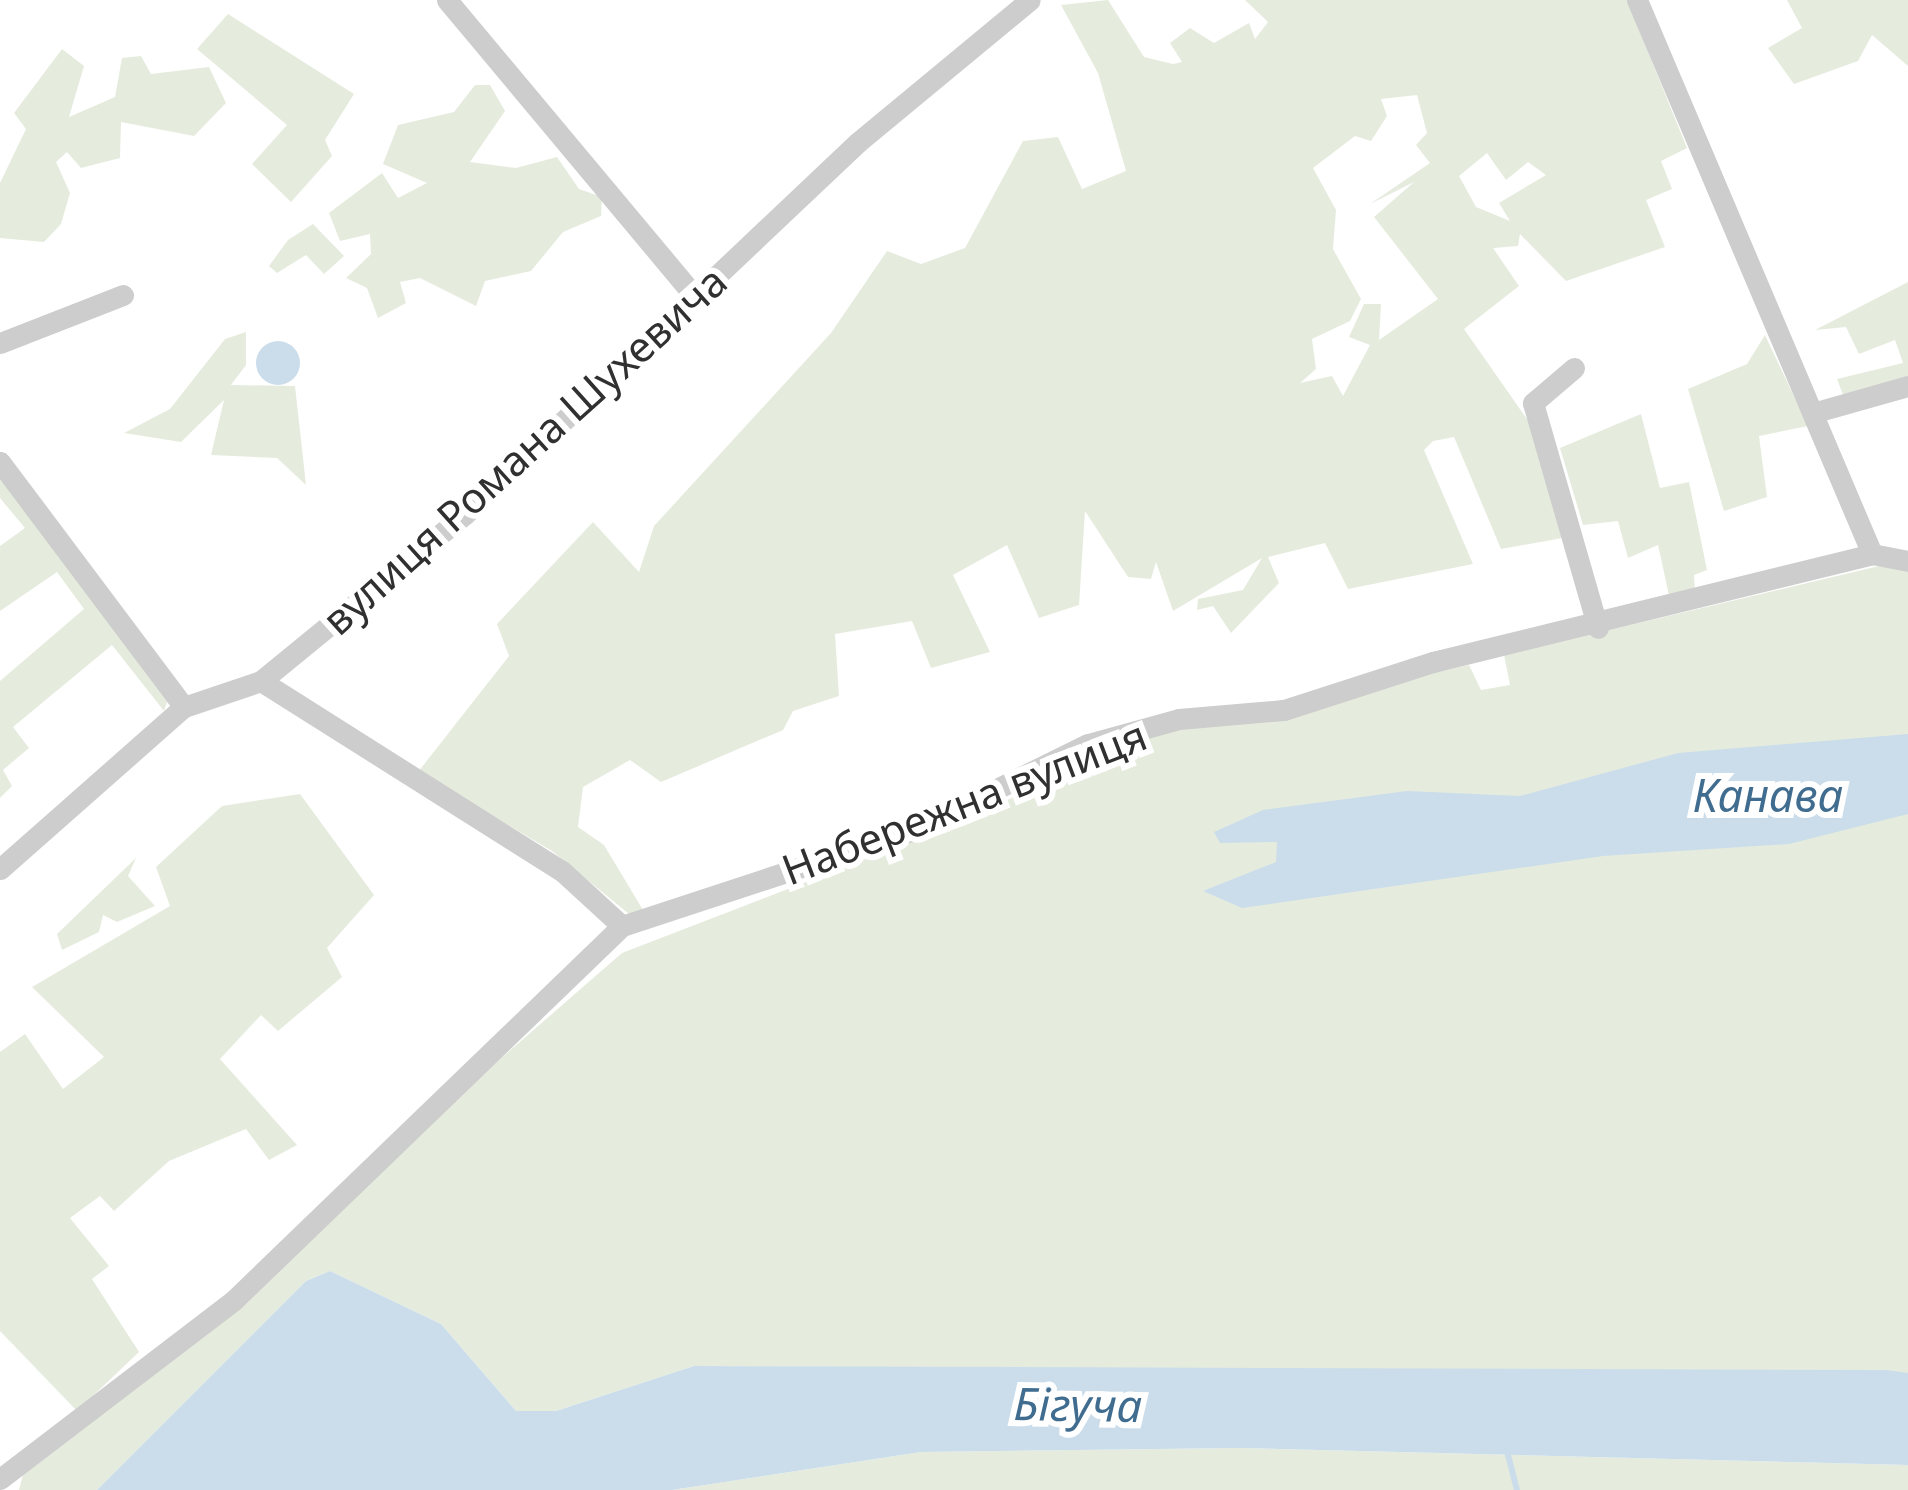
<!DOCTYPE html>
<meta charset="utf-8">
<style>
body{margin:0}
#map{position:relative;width:1908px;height:1490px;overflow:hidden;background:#fff;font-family:"Noto Sans",sans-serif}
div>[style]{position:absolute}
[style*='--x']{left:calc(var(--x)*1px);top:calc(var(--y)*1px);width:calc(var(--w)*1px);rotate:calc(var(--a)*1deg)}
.green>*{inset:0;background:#e5ecde}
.water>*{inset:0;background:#cbddeb}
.round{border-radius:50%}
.stream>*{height:6px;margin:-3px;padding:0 3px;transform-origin:3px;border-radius:3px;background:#cbddeb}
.minor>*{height:21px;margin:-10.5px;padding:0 10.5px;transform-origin:10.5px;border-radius:10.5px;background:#cdcdcd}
span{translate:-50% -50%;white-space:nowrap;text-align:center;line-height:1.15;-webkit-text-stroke:12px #fff;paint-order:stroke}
.street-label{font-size:42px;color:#303030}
.water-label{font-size:45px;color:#406d8f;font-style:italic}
</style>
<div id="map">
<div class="green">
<i style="clip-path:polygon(evenodd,1108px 0,1144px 57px,1173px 64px,1182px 62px,1170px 43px,1190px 28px,1214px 43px,1249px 23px,1255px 39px,1268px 22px,1245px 0,1627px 0,1687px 148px,1661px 161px,1672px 189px,1646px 200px,1665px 247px,1566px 281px,1520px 234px,1518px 246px,1493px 248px,1519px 286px,1464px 329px,1531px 425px,1568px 537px,1501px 549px,1454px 437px,1433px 441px,1424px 450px,1473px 564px,1348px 589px,1325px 543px,1268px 557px,1279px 583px,1231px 633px,1213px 606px,1197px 610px,1198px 599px,1243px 590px,1262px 558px,1173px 611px,1156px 562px,1151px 579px,1128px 577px,1085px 511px,1079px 605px,1039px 618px,1007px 545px,953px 575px,990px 652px,931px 668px,912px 621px,835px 634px,839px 696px,793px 711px,783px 730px,661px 782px,630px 760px,583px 787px,578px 827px,604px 845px,643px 910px,629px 914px,552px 851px,418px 772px,509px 656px,497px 624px,593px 522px,639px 572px,654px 526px,831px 333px,887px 251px,921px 264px,965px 248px,1023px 141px,1058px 137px,1082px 189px,1126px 171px,1098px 73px,1061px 5px,1108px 0,1417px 95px,1427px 133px,1416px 145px,1430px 163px,1370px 204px,1414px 182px,1374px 217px,1438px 299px,1379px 340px,1381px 304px,1364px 304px,1349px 337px,1370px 345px,1343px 396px,1332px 376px,1300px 383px,1316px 369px,1312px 339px,1350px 321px,1361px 299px,1333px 249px,1336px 210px,1313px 168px,1355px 136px,1371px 141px,1387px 116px,1381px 99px,1417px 95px,1108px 0,1487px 153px,1506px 180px,1528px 162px,1546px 175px,1499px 203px,1510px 221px,1476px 207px,1459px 176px,1487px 153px)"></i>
<i style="clip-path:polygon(1787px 0,1908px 0,1908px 66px,1872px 35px,1858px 61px,1794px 84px,1768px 48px,1802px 28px)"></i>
<i style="clip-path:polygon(228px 14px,354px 94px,325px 140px,332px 156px,291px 202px,252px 164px,287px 125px,197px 49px)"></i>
<i style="clip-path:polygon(62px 49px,84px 66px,69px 117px,115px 97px,122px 58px,141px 56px,151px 74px,209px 67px,226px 103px,194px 136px,121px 122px,120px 158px,81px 168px,67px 152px,56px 162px,70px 193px,61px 224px,44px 242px,0 238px,0 183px,26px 129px,14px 113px)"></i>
<i style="clip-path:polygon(475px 85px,490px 85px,505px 111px,470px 162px,516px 168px,557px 157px,579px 189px,602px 197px,601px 216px,563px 232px,531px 271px,485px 281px,476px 306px,420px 278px,400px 282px,406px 303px,378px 318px,367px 288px,346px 278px,371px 254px,370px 234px,340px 241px,329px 213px,382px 173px,398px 198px,427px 183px,383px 164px,398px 125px,454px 112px)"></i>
<i style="clip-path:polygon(313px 224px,344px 256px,324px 274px,306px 255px,277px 273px,269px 266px,288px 240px)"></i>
<i style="clip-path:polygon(1908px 282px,1908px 378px,1845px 400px,1837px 379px,1903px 363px,1895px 340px,1859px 354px,1846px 327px,1815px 330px)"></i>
<i style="clip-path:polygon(246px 332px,246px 365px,231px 385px,295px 386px,306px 485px,277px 458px,211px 455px,224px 400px,181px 442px,124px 433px,170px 409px,225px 339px)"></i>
<i style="clip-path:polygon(1765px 335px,1808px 426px,1759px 436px,1767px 497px,1724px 511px,1688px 389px,1747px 364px)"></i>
<i style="clip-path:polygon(1641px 414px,1660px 488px,1689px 482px,1707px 570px,1694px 575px,1695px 595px,1670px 600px,1658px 545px,1628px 558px,1618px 521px,1583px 525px,1560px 448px)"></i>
<i style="clip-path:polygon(0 476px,167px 702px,164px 711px,112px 645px,13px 727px,29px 748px,3px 770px,12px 786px,0 798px,0 681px,84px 609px,57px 572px,0 611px,0 546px,25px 528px,0 498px)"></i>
<i style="clip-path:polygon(1879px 566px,1908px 569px,1908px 1373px,694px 1366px,556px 1411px,516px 1411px,441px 1324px,330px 1271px,306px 1281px,97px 1490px,19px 1490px,23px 1474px,622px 953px,969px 819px,1126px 741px,1469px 665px,1481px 690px,1510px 685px,1504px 655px)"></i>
<i style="clip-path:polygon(300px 794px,374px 895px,327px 948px,342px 977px,278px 1031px,261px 1015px,220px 1059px,297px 1145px,269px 1160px,246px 1129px,169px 1161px,114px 1211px,100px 1196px,70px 1218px,109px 1266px,92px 1279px,139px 1352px,77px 1411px,0 1331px,0 1052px,25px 1034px,63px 1089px,104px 1057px,32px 987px,170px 906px,156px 867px,222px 806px)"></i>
<i style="clip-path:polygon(136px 858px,128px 876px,155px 906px,117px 922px,103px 915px,99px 932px,62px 950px,57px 934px)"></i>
<i style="clip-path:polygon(1239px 1448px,1908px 1465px,1908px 1490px,672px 1490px,921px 1452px)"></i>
</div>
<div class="water">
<i class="round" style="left:256px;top:341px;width:44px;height:44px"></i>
<i style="clip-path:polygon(1908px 734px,1908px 814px,1789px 844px,1603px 856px,1242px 908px,1203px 891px,1276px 862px,1277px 842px,1220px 843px,1214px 832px,1263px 810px,1407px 791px,1520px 796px,1678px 753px)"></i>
<i style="clip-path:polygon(330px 1271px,441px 1324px,516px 1411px,556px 1411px,694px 1366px,1887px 1370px,1908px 1373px,1908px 1465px,1239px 1448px,921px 1452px,672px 1490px,97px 1490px,306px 1281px)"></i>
</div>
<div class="stream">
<i style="--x:1506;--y:1447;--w:44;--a:75.7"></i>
</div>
<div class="minor">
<i style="--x:447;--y:0;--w:387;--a:50.1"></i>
<i style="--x:1637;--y:0;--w:602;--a:67.01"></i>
<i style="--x:0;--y:343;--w:132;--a:-21.3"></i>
<i style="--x:1574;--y:368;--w:54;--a:139.5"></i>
<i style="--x:1533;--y:403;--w:234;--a:73.9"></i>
<i style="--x:1816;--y:412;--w:96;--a:-15.8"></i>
<i style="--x:0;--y:462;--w:306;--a:53.1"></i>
<i style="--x:261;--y:681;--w:356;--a:32.3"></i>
<i style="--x:562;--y:871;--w:81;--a:42.5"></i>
<i style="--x:0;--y:869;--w:245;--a:-41.4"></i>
<i style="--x:184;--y:707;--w:81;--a:-18.7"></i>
<i style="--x:261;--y:681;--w:264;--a:-39.3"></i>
<i style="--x:465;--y:514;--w:540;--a:-43.42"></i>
<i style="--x:857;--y:143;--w:224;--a:-39.6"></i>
<i style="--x:0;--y:1479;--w:295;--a:-37.4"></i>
<i style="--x:234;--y:1300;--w:539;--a:-43.95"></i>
<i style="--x:622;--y:926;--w:304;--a:-18.2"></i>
<i style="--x:911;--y:831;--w:197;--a:-26.2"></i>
<i style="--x:1088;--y:744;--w:94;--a:-15.4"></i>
<i style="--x:1179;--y:719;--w:105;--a:-4.9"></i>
<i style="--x:1284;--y:710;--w:157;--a:-17.9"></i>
<i style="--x:1433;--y:662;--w:452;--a:-13.8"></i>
<i style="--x:1872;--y:554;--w:37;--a:11"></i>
</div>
<div class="street-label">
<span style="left:524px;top:450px;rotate:-42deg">вулиця Романа Шухевича</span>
<span style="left:964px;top:802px;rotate:-21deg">Набережна вулиця</span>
</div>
<div class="water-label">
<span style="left:1768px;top:795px">Канава</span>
<span style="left:1078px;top:1404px;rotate:1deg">Бігуча</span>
</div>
</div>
